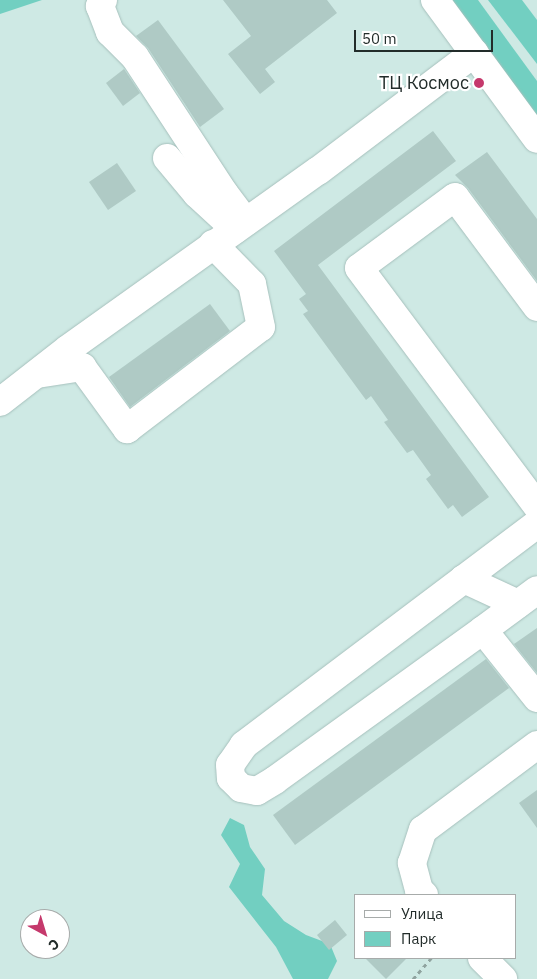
<!DOCTYPE html>
<meta charset="utf-8">
<style>
body{margin:0}
#map{position:relative;width:537px;height:979px;overflow:hidden;background:#cee9e4;font-family:"IBM Plex Sans",sans-serif}
div>[style]{position:absolute}
[style*='--x']{left:calc(var(--x)*1px);top:calc(var(--y)*1px);width:calc(var(--w)*1px);rotate:calc(var(--a)*1deg)}
.green>*{inset:0;background:#72cfc1}
.building>*{inset:0;background:#afcac5}
.path>*{height:3px;margin-top:-1.5px;transform-origin:0;background:repeating-linear-gradient(90deg,#8fa39f 0 4px,transparent 0 8px)}
.roads{filter:drop-shadow(0 0 1px #a6c0bc) drop-shadow(0 0 1px #a6c0bc)}
.minor>*{height:28px;margin:-14px;padding:0 14px;transform-origin:14px;border-radius:14px;background:#fff}
.major>*{height:28px;margin:-14px;padding:0 14px;transform-origin:14px;border-radius:14px;background:#fff}
.dots>*{width:14px;height:14px;translate:-50% -50%;box-sizing:border-box;border:2px solid #fff;border-radius:50%}
span{translate:-50% -50%;white-space:nowrap;text-align:center;line-height:1.15;-webkit-text-stroke:4.5px #fff;paint-order:stroke}
.poi-label{font-size:18px;color:#222c2a}
.right{translate:-100% -50%;text-align:right}
.legend{position:absolute;left:354px;top:894px;width:162px;height:65px;box-sizing:border-box;background:#fff;border:1px solid #a7abaa;margin:0;padding:6px 9px;list-style:none;font-size:15px;color:#222c2a}
.legend li{display:flex;align-items:center;gap:10px;height:25px}
.legend b{width:25px;border:1px solid #a7abaa}
.north{position:absolute;left:20px;top:909px;width:50px;height:50px;box-sizing:border-box;background:#fff;border:1px solid #a7abaa;border-radius:50%;rotate:141deg;font-size:14px;font-weight:700;line-height:20px;text-align:center;color:#222c2a}
.north::after{content:'';display:block;margin:auto;width:18px;height:22px;background:#c5396c;clip-path:polygon(50% 0,100% 100%,50% 72%,0 100%)}
.scale{position:absolute;left:354px;top:30px;width:139px;height:22px;box-sizing:border-box;border:2px solid #222c2a;border-top:0;padding-left:6px;font-size:15px;line-height:18px;white-space:nowrap;color:#222c2a;-webkit-text-stroke:4px #fff;paint-order:stroke}
</style>
<div id="map">
<div class="green">
<i style="clip-path:polygon(0 0,42px 0,0 14px)"></i>
<i style="clip-path:polygon(448px 0,478px 0,537px 81px,537px 124px)"></i>
<i style="clip-path:polygon(488px 0,522px 0,537px 20px,537px 64px)"></i>
<i style="clip-path:polygon(230px 818px,244px 825px,250px 847px,265px 869px,262px 895px,284px 921px,306px 935px,330px 944px,337px 961px,328px 979px,293px 979px,276px 947px,229px 887px,240px 864px,221px 835px)"></i>
</div>
<div class="building">
<i style="clip-path:polygon(223px 0,327px 0,337px 13px,265px 69px,275px 82px,260px 94px,228px 54px,251px 36px)"></i>
<i style="clip-path:polygon(158px 20px,224px 109px,200px 127px,148px 48px,136px 36px)"></i>
<i style="clip-path:polygon(124px 69px,140px 93px,123px 106px,106px 83px)"></i>
<i style="clip-path:polygon(433px 131px,456px 161px,318px 265px,489px 497px,462px 517px,453px 505px,448px 509px,426px 479px,431px 475px,413px 450px,407px 453px,384px 422px,388px 420px,371px 396px,366px 400px,303px 314px,308px 311px,299px 299px,306px 294px,274px 251px)"></i>
<i style="clip-path:polygon(487px 152px,537px 219px,537px 281px,468px 188px,455px 175px)"></i>
<i style="clip-path:polygon(117px 163px,136px 191px,108px 210px,89px 182px)"></i>
<i style="clip-path:polygon(210px 304px,230px 331px,130px 407px,109px 377px)"></i>
<i style="clip-path:polygon(537px 628px,537px 673px,514px 644px)"></i>
<i style="clip-path:polygon(486px 659px,509px 688px,295px 845px,273px 815px)"></i>
<i style="clip-path:polygon(537px 790px,537px 828px,519px 803px)"></i>
<i style="clip-path:polygon(335px 920px,347px 935px,329px 950px,317px 935px)"></i>
<i style="clip-path:polygon(365px 958px,407px 958px,386px 979px)"></i>
</div>
<div class="path">
<i style="--x:413;--y:979;--w:28;--a:-49"></i>
</div>
<div class="roads">
<div class="minor">
<i style="--x:103;--y:0;--w:7;--a:117"></i>
<i style="--x:100;--y:6;--w:28;--a:69"></i>
<i style="--x:110;--y:32;--w:35;--a:45"></i>
<i style="--x:135;--y:57;--w:163;--a:56.8"></i>
<i style="--x:224;--y:193;--w:36;--a:53"></i>
<i style="--x:167;--y:158;--w:47;--a:50.2"></i>
<i style="--x:197;--y:194;--w:52;--a:42.6"></i>
<i style="--x:537;--y:307;--w:137;--a:-126.7"></i>
<i style="--x:455;--y:197;--w:119;--a:143.5"></i>
<i style="--x:359;--y:268;--w:297;--a:53.2"></i>
<i style="--x:37;--y:374;--w:46;--a:-8.8"></i>
<i style="--x:82;--y:367;--w:77;--a:54"></i>
<i style="--x:127;--y:429;--w:168;--a:-37.3"></i>
<i style="--x:261;--y:327;--w:44;--a:-101.8"></i>
<i style="--x:252;--y:284;--w:56;--a:-134.3"></i>
<i style="--x:0;--y:402;--w:86;--a:-37.9"></i>
<i style="--x:68;--y:349;--w:307;--a:-35.5"></i>
<i style="--x:318;--y:171;--w:196;--a:-37.1"></i>
<i style="--x:464;--y:579;--w:91;--a:-37"></i>
<i style="--x:518;--y:604;--w:60;--a:-155.2"></i>
<i style="--x:464;--y:579;--w:276;--a:143"></i>
<i style="--x:244;--y:745;--w:24;--a:125"></i>
<i style="--x:230;--y:765;--w:13;--a:86"></i>
<i style="--x:231;--y:778;--w:14;--a:45"></i>
<i style="--x:241;--y:788;--w:16;--a:11"></i>
<i style="--x:257;--y:791;--w:21;--a:-31"></i>
<i style="--x:275;--y:780;--w:256;--a:-35.8"></i>
<i style="--x:483;--y:630;--w:67;--a:-36.5"></i>
<i style="--x:483;--y:630;--w:87;--a:51.5"></i>
<i style="--x:424;--y:895;--w:7;--a:-135"></i>
<i style="--x:419;--y:890;--w:28;--a:-105"></i>
<i style="--x:412;--y:863;--w:35;--a:-72"></i>
<i style="--x:423;--y:830;--w:142;--a:-36.7"></i>
<i style="--x:482;--y:958;--w:30;--a:45"></i>
</div>
<div class="major">
<i style="--x:435;--y:0;--w:172;--a:53.7"></i>
</div>
</div>
<div class="dots">
<i style="left:479px;top:83px;background:#c5396c"></i>
</div>
<div class="poi-label">
<span class="right" style="left:469px;top:83px">ТЦ Космос</span>
</div>
<ul class="legend">
<li><b style="height:6px;background:#fff"></b>Улица</li>
<li><b style="height:14px;background:#72cfc1"></b>Парк</li>
</ul>
<div class="north">С</div>
<div class="scale">50 m</div>
</div>
